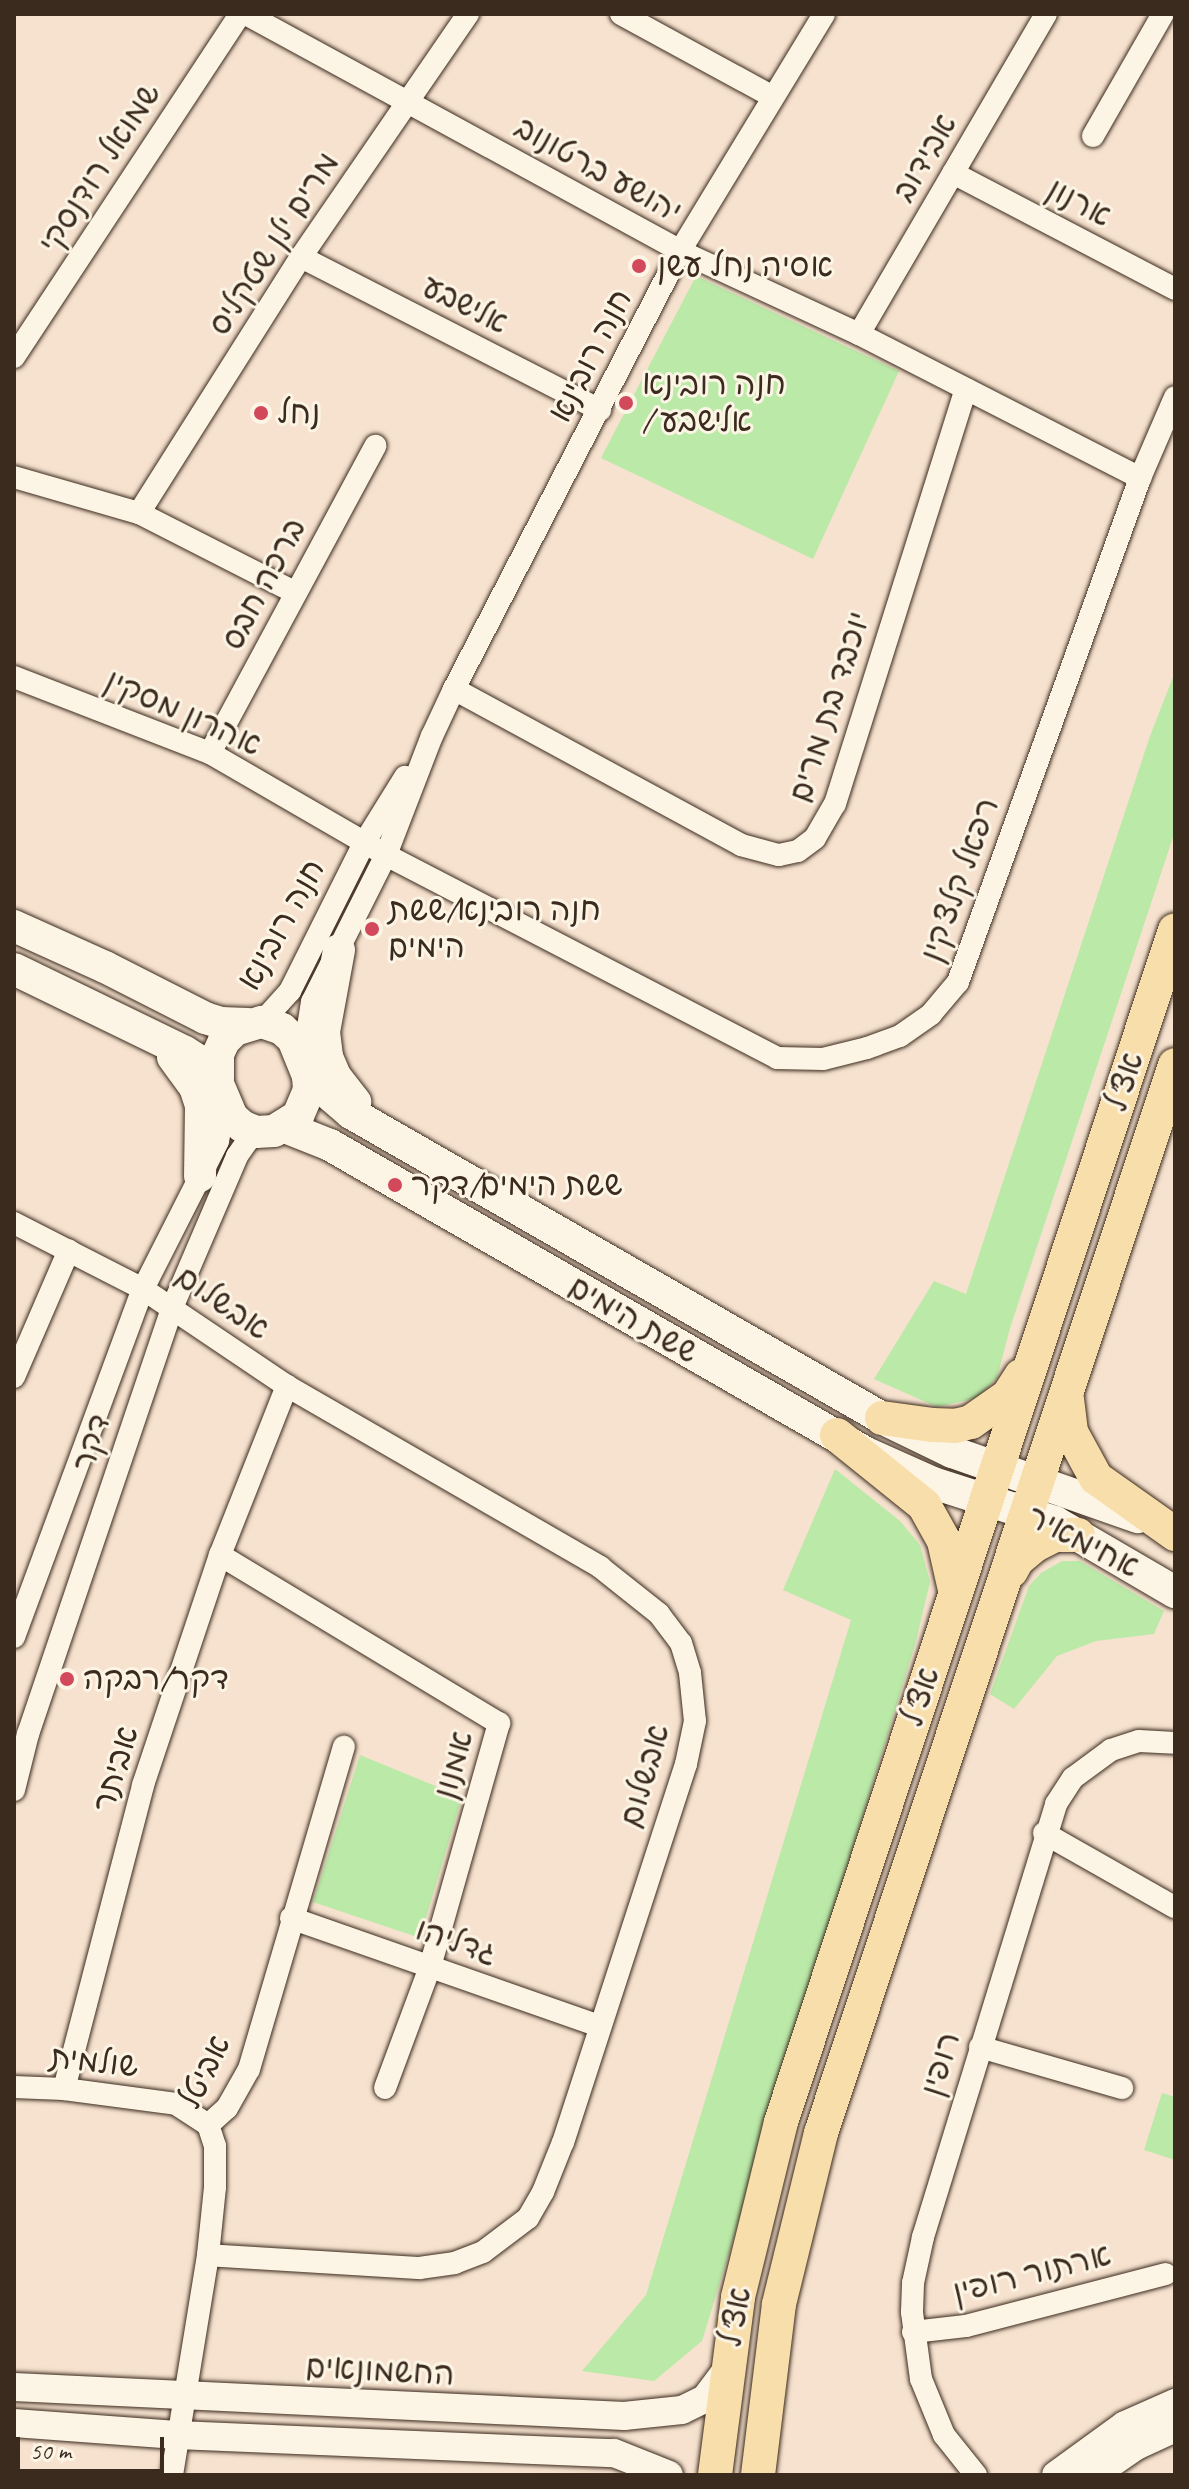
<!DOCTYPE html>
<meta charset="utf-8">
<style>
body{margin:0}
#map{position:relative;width:1189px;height:2489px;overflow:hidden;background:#f6e2ce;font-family:Caveat,"Playpen Sans Hebrew",sans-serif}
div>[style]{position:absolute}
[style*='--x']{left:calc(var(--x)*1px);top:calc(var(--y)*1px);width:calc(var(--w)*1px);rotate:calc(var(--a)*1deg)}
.green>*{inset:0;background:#bae9a8}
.roads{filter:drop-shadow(0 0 2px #3b2a1e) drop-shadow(0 0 2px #3b2a1e)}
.minor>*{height:22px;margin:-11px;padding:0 11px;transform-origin:11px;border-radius:11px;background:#fcf5e5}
.tertiary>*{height:28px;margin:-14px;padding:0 14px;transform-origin:14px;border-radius:14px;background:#fcf5e5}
.secondary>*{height:32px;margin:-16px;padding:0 16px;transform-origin:16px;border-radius:16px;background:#fcf5e5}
.primary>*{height:34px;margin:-17px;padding:0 17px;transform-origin:17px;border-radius:17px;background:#f8deab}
.dots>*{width:22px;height:22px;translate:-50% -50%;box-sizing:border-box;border:4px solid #fcf5e5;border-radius:50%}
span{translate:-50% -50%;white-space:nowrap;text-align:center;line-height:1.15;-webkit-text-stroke:6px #fcf5e5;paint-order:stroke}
.street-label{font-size:32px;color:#3b2a1e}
.poi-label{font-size:32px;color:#3b2a1e}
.left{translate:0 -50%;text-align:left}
.frame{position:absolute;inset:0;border:16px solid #3b2a1e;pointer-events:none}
.scale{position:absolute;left:16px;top:2437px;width:148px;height:36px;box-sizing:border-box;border:4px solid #3b2a1e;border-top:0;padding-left:10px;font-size:24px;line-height:28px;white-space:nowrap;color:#3b2a1e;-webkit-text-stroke:6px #fcf5e5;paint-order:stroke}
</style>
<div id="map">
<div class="green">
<i style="clip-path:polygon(696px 276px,899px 371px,813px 559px,601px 458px)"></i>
<i style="clip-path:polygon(1175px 672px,1175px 831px,1010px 1328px,997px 1378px,977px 1398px,937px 1407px,874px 1379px,934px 1281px,966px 1294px,1150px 736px)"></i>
<i style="clip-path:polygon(835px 1469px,900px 1521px,920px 1545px,930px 1582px,915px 1645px,702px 2341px,654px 2381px,582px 2371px,646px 2295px,851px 1620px,783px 1590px)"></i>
<i style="clip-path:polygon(1062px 1561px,1080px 1561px,1164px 1611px,1154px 1634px,1096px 1641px,1057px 1656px,1014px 1709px,990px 1694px,1029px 1586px,1041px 1573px)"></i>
<i style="clip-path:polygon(360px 1755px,462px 1797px,420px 1938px,313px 1902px)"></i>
<i style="clip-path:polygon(1162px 2093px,1175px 2097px,1175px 2160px,1144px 2150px)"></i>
</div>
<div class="roads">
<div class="minor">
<i style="--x:246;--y:14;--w:494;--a:28.6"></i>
<i style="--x:680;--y:251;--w:197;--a:24.9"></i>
<i style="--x:859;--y:334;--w:316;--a:27.1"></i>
<i style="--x:621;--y:14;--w:173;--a:28.6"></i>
<i style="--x:1093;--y:136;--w:141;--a:-60.2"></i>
<i style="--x:953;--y:173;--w:250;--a:27.6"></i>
<i style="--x:301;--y:257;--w:336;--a:27.1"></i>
<i style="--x:859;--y:334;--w:371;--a:-59.7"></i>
<i style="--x:14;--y:357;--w:411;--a:-56.6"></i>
<i style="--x:14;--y:477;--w:130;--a:16.1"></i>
<i style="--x:139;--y:513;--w:176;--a:27"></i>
<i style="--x:139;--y:513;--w:303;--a:-57.7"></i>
<i style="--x:301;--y:257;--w:295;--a:-55.5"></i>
<i style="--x:14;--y:677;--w:210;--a:21.2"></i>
<i style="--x:210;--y:753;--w:203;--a:30.1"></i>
<i style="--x:386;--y:855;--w:441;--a:27.4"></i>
<i style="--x:777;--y:1058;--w:46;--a:1.2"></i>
<i style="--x:823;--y:1059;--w:45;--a:-14"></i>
<i style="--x:867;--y:1048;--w:35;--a:-20"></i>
<i style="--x:900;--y:1036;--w:38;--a:-35"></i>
<i style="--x:931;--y:1014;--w:42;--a:-49.8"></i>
<i style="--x:958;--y:982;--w:536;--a:-70.14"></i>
<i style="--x:1140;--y:478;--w:88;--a:-66.6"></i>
<i style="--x:454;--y:689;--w:327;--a:28.5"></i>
<i style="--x:741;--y:845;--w:39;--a:15"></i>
<i style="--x:779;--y:855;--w:19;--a:-12"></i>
<i style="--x:798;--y:851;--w:21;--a:-37"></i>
<i style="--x:815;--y:838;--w:39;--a:-60"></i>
<i style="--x:835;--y:804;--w:435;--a:-72.5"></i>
<i style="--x:210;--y:753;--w:349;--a:-61.7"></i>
<i style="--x:262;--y:1022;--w:42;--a:-47.9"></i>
<i style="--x:290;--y:991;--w:165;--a:-63.4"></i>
<i style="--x:364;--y:843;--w:78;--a:-58.2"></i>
<i style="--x:303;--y:1058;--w:57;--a:-80.9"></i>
<i style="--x:312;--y:1002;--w:165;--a:-63.3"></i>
<i style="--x:386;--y:855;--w:128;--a:-68.9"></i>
<i style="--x:432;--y:736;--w:52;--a:-64.9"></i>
<i style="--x:454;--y:689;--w:493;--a:-62.7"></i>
<i style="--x:680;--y:251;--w:277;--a:-58.7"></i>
<i style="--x:14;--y:1223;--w:145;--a:27.1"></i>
<i style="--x:143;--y:1289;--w:174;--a:34"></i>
<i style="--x:287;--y:1386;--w:362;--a:30"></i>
<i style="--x:600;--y:1567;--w:75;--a:38.5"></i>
<i style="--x:659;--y:1614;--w:36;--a:53"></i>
<i style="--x:681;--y:1643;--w:31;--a:73"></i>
<i style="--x:690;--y:1673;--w:48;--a:84.1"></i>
<i style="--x:695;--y:1721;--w:44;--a:101.8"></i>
<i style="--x:686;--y:1764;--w:398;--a:108"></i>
<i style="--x:563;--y:2142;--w:54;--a:111.8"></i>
<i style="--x:543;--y:2192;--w:30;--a:120"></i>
<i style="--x:528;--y:2218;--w:56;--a:142.9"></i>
<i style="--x:483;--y:2252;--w:30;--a:159"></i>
<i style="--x:455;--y:2263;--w:36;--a:172"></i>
<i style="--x:419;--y:2268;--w:211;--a:-176.5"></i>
<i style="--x:14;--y:1377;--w:138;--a:-66.6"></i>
<i style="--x:220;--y:1555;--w:326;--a:31.1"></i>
<i style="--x:499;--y:1723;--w:254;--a:105.8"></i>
<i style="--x:430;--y:1967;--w:129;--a:110.4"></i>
<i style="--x:14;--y:1637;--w:371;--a:-69.7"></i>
<i style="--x:143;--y:1289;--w:166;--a:-63.1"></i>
<i style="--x:218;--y:1141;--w:38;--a:-79"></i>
<i style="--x:14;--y:1790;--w:58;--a:-76"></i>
<i style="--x:28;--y:1734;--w:450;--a:-71.3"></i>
<i style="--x:172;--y:1308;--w:165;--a:-66.8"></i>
<i style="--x:237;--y:1156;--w:19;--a:-55"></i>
<i style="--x:248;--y:1140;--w:17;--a:-33"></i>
<i style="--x:1044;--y:1833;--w:150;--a:29.6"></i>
<i style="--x:291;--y:1918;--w:327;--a:19.3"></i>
<i style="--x:980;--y:2047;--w:148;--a:16.1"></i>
<i style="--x:14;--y:2087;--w:50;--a:2.3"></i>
<i style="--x:64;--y:2089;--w:113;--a:7.6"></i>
<i style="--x:176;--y:2104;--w:38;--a:33"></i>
<i style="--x:64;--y:2089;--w:314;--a:-75.4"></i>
<i style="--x:143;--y:1785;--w:243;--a:-71.5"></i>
<i style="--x:220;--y:1555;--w:182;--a:-68.4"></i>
<i style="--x:913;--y:2332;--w:53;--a:-6.5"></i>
<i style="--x:966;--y:2326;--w:206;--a:-14.6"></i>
<i style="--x:172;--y:2475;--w:223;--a:-80.7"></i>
<i style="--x:208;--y:2255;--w:68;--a:-84.1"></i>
<i style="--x:215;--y:2187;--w:41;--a:-90"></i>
<i style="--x:215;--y:2146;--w:22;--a:-108"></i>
<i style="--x:208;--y:2125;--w:25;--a:-42"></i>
<i style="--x:227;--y:2108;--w:45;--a:-60.6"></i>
<i style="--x:249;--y:2069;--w:336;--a:-73.6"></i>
<i style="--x:976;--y:2475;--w:51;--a:-128.7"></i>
<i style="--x:944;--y:2435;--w:61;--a:-112.3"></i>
<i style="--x:921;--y:2379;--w:68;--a:-97.7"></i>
<i style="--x:912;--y:2312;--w:29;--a:-88"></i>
<i style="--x:913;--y:2283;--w:47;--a:-77.7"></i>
<i style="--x:923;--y:2237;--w:453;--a:-72.9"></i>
<i style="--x:1056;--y:1804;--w:31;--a:-57"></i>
<i style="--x:1073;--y:1778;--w:47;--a:-36.4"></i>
<i style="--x:1111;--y:1750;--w:29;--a:-18"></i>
<i style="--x:1139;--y:1741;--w:36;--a:3"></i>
</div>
<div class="tertiary">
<i style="--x:14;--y:2387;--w:611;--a:2.72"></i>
<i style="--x:624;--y:2416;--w:58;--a:-5.9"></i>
<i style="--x:682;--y:2410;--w:25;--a:-26"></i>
<i style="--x:705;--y:2399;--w:35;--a:-53"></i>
<i style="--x:14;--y:2423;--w:163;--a:4.2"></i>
<i style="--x:177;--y:2435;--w:437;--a:2.4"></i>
<i style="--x:614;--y:2453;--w:59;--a:21.8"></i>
<i style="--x:1056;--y:2475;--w:85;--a:-35.9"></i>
<i style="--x:1125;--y:2425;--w:55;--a:-23.7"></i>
<i style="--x:1094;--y:2475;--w:51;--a:-34.6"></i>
<i style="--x:1136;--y:2446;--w:43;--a:-24.8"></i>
</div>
<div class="secondary">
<i style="--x:14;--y:926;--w:100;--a:24.3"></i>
<i style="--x:105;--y:967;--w:112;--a:27"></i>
<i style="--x:205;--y:1018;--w:17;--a:17"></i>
<i style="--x:221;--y:1023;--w:27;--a:2"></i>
<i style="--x:339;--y:950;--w:83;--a:100.4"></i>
<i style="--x:324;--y:1032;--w:25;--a:83"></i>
<i style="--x:327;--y:1057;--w:21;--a:67"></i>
<i style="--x:335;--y:1076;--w:33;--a:52"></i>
<i style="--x:14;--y:969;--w:190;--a:25.9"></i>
<i style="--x:185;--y:1052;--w:26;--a:32"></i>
<i style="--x:207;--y:1066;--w:21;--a:59"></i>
<i style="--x:262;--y:1022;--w:21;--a:19"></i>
<i style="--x:282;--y:1029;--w:15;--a:42"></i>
<i style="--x:293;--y:1039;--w:40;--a:68"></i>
<i style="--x:308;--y:1076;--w:14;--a:86"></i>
<i style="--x:309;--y:1090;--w:28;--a:113"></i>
<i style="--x:298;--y:1116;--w:28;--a:148"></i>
<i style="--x:274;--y:1131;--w:18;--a:177"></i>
<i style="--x:256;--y:1132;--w:15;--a:-157"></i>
<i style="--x:242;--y:1126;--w:13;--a:-138"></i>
<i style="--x:232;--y:1117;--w:36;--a:-113"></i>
<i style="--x:218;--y:1084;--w:30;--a:-90"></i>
<i style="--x:218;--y:1054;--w:14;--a:-65"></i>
<i style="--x:224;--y:1041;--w:16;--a:-45"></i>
<i style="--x:235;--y:1030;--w:28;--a:-17"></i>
<i style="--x:173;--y:1057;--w:37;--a:54"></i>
<i style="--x:195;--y:1087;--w:20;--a:72"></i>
<i style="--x:201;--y:1106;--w:70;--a:90.8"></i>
<i style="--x:308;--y:1076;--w:57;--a:40.7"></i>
<i style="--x:351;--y:1113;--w:612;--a:29.87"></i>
<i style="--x:882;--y:1418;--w:78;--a:25.9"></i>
<i style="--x:952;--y:1452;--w:197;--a:19.3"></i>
<i style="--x:285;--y:1127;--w:48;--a:21.8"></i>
<i style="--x:330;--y:1145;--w:616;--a:29.89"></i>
<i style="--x:864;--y:1452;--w:76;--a:24.2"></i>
<i style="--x:933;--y:1483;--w:128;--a:17.7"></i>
<i style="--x:1055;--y:1522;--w:139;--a:30.3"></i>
</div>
<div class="primary">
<i style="--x:1067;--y:1399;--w:33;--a:83"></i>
<i style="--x:1071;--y:1432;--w:52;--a:61.5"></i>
<i style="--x:1096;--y:1478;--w:97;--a:35.3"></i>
<i style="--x:882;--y:1418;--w:50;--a:8"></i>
<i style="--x:932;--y:1425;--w:23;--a:2"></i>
<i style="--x:955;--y:1426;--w:16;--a:-14"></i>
<i style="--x:971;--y:1422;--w:45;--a:-35.1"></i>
<i style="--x:1008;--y:1396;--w:24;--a:-57"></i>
<i style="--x:837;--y:1435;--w:112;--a:38.8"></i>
<i style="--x:924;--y:1505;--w:41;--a:60.9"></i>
<i style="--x:944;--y:1541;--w:50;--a:77.3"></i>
<i style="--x:1011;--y:1571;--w:13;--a:-61"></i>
<i style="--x:1017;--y:1560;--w:23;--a:-40"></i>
<i style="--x:1035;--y:1545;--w:22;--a:-27"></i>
<i style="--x:1055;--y:1535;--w:23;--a:0"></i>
<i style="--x:715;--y:2475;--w:179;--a:-82.6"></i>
<i style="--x:738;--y:2297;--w:180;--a:-76.2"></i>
<i style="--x:781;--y:2122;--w:1255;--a:-71.71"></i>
<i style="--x:758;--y:2475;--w:172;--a:-83"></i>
<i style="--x:779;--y:2304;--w:176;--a:-76.2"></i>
<i style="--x:821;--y:2133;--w:1125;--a:-71.66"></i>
</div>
</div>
<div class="dots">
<i style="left:639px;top:266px;background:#d1495b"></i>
<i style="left:626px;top:403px;background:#d1495b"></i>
<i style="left:261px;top:413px;background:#d1495b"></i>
<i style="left:372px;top:929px;background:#d1495b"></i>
<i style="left:395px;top:1185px;background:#d1495b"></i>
<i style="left:67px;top:1679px;background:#d1495b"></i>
</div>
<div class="street-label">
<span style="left:925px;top:158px;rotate:-60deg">אבידוב</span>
<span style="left:100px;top:168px;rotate:-57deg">שמואל רודנסקי</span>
<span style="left:598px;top:170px;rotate:29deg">יהושע ברטונוב</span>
<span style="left:1079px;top:203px;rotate:28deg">ארנון</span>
<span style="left:274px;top:244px;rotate:-57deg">מרים ילן שטקליס</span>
<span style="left:465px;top:305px;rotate:27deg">אלישבע</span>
<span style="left:591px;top:356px;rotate:-63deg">חנה רובינא</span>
<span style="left:264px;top:584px;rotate:-62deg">ברכה חבס</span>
<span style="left:830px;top:707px;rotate:-72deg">יוכבד בת מרים</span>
<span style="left:183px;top:713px;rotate:24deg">אהרון מסקין</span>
<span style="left:960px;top:880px;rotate:-70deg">רפאל קלצ'קין</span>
<span style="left:282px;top:925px;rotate:-61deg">חנה רובינא</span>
<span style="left:1125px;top:1082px;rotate:-72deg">אצ"ל</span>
<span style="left:222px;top:1303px;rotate:34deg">אבשלום</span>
<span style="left:633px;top:1320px;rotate:30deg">ששת הימים</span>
<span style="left:92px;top:1443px;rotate:-71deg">דקר</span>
<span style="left:1083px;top:1542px;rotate:27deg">אחימאיר</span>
<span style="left:921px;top:1697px;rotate:-72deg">אצ"ל</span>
<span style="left:454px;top:1765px;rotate:-74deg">אמנון</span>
<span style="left:116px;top:1769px;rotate:-73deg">אביתר</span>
<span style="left:645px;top:1776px;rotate:-74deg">אבשלום</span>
<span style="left:456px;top:1942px;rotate:19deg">גדליהו</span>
<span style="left:94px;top:2062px;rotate:6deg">שולמית</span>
<span style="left:941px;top:2064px;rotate:-73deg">רופין</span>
<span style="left:205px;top:2072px;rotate:-64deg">אביטל</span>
<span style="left:1032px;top:2274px;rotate:-14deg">ארתור רופין</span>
<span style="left:736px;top:2317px;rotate:-80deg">אצ"ל</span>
<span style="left:380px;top:2371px;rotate:3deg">החשמונאים</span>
</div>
<div class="poi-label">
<span class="left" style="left:657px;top:266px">אסיה נחל עשן</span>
<span class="left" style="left:642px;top:403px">חנה רובינא<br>/ אלישבע</span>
<span class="left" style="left:277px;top:413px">נחל</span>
<span class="left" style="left:388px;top:929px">חנה רובינא/ששת<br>הימים</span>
<span class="left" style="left:411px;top:1185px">ששת הימים/דקר</span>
<span class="left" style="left:83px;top:1679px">דקר/רבקה</span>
</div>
<div class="frame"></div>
<div class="scale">50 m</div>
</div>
